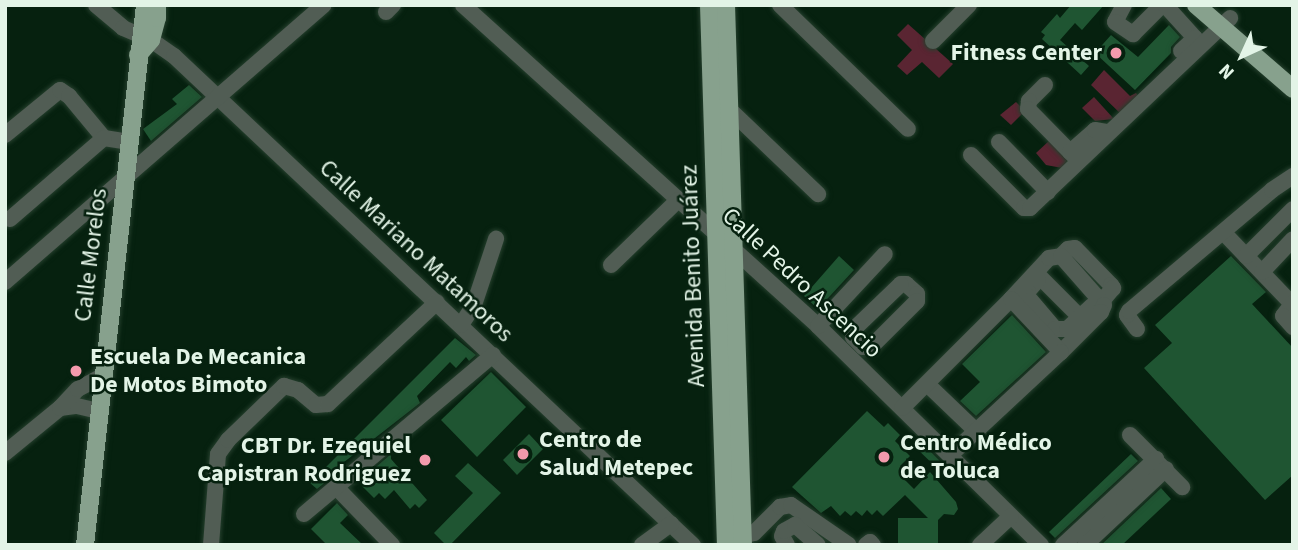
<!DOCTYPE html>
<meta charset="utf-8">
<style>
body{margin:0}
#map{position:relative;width:1298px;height:550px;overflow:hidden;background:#06210f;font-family:"Source Sans 3",sans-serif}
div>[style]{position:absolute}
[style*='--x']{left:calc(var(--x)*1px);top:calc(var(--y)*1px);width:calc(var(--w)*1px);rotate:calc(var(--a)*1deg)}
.green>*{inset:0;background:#5a2532}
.building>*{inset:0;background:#1f5532}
.roads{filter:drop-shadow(0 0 2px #253f2d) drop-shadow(0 0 2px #253f2d)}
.minor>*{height:16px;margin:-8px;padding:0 8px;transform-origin:8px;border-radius:8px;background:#515d54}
.major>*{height:18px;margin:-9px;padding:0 9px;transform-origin:9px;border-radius:9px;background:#87a18d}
.dots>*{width:19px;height:19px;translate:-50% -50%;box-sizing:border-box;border:4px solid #06210f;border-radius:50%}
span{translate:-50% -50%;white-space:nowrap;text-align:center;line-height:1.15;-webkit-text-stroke:5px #06210f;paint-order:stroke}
.poi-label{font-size:24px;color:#e3f4e7;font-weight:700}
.right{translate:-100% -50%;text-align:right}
.left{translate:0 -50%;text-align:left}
.street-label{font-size:24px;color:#e3f4e7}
.frame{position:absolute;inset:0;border:7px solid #e3f4e7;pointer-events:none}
.north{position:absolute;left:1207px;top:21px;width:70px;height:70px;-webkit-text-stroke:5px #06210f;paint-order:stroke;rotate:225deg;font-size:19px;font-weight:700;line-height:28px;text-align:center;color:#e3f4e7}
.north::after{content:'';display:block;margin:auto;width:24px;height:32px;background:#e3f4e7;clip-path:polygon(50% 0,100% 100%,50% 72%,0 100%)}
</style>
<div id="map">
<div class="green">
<i style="clip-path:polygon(908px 24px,953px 64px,939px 78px,922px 62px,907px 75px,897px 66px,912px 50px,897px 35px)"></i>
<i style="clip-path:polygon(1104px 70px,1130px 96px,1136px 93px,1141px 99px,1123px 116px,1091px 85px)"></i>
<i style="clip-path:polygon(1094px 97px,1114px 119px,1095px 121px,1082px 108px)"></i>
<i style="clip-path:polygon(1016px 102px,1025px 111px,1011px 125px,1000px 115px)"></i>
<i style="clip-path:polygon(1051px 139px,1070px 160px,1062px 168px,1046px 165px,1036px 153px)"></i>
</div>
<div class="building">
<i style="clip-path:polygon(1071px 5px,1104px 5px,1082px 30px,1075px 23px,1060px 40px,1089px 66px,1081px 75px,1042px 39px,1045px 35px,1041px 32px,1057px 14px,1060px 18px)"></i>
<i style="clip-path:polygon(1169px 25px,1180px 37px,1171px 47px,1171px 53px,1135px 90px,1095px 53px,1111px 35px,1138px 57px)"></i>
<i style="clip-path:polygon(189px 85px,202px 97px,151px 141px,143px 129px,177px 104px,172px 99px)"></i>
<i style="clip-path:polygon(839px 256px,854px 270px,818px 309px,804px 296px)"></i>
<i style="clip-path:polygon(1231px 256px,1266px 292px,1252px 304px,1293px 348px,1293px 475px,1265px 500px,1144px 368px,1172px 343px,1155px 325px)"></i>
<i style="clip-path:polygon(1012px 315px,1046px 352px,976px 416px,960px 401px,980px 382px,962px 364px)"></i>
<i style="clip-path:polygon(455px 338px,476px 355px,469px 361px,466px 357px,456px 368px,450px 362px,417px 396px,420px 403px,339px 466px,342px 469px,317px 489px,310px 483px)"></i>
<i style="clip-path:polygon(491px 372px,526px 407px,477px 457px,441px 420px)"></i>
<i style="clip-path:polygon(867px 411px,884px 427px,888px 423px,900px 435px,895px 441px,910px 456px,900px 466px,906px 471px,901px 476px,914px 489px,930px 472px,956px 502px,958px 509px,954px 515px,944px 514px,938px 520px,938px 545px,898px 545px,898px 518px,928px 518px,905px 495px,883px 516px,877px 510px,872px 515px,867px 510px,862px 516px,856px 511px,851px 516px,845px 511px,840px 516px,831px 506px,821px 513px,792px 487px)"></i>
<i style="clip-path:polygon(529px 434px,543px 449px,517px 475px,503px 460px)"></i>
<i style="clip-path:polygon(920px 441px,942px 463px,937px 468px,915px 447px)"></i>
<i style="clip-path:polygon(391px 454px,391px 459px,427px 500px,419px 508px,415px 504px,410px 509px,394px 490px,385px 499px,379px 493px,374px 498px,361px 485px,372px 474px,370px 472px)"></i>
<i style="clip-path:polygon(1131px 454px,1138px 461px,1055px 538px,1049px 532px)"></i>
<i style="clip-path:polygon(468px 463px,501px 493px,450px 545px,446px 545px,434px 533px,473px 493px,455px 476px)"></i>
<i style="clip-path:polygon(1161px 488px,1171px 499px,1122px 545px,1101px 545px)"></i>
<i style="clip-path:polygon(337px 503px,348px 515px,340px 523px,363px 545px,327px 545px,311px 529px)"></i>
</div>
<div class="roads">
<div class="minor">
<i style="--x:96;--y:5;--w:35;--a:40"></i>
<i style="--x:123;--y:28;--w:30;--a:23"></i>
<i style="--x:151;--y:40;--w:28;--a:35"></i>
<i style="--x:174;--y:56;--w:713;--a:43.3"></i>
<i style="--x:463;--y:5;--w:479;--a:42.1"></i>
<i style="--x:818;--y:326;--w:313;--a:44.5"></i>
<i style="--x:780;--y:5;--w:178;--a:44.1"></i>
<i style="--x:1124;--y:5;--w:19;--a:118"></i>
<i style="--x:1115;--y:22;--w:22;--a:34"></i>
<i style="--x:1133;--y:34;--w:41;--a:-45"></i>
<i style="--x:1165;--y:5;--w:45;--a:47.7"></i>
<i style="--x:1195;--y:38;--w:19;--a:137"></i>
<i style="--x:386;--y:12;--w:10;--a:-45"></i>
<i style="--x:933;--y:41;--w:51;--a:-45"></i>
<i style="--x:1045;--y:85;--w:23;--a:135"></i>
<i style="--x:1029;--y:101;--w:8;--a:97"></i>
<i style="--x:1028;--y:109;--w:73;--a:45.6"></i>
<i style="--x:730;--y:110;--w:122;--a:43.7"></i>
<i style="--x:5;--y:135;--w:71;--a:-39.3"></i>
<i style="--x:60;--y:90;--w:11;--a:34"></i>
<i style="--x:69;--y:96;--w:55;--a:50.2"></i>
<i style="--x:104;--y:138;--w:24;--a:9"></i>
<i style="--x:999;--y:142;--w:70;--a:45.6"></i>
<i style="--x:1070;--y:152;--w:33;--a:-41"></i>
<i style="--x:1095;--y:130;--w:13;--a:9"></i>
<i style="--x:971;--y:155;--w:75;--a:45"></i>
<i style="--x:1024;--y:208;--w:6;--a:0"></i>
<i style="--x:1030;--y:208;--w:276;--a:-43.5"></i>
<i style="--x:10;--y:219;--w:124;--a:-40.8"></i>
<i style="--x:1224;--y:233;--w:98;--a:46.2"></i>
<i style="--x:1061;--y:256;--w:10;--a:-45"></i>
<i style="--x:1068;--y:249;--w:7;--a:-8"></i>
<i style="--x:1075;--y:248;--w:52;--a:45.8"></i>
<i style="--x:1111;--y:285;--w:4;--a:56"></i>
<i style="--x:1113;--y:288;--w:17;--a:130"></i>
<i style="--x:1246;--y:256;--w:66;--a:-45"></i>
<i style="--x:611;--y:265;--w:93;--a:-44.1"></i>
<i style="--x:1262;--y:272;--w:45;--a:-46.8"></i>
<i style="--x:1040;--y:277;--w:57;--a:45"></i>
<i style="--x:1038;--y:280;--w:15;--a:132"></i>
<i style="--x:1028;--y:291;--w:5;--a:101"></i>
<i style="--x:1027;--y:296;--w:43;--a:49.7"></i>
<i style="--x:1055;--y:329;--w:12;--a:0"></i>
<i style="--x:1067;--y:329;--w:34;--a:-43"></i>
<i style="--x:5;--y:282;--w:422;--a:-41"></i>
<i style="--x:901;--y:284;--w:5;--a:0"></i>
<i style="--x:906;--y:284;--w:15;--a:42"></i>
<i style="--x:917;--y:294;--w:7;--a:90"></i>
<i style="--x:917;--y:301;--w:65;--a:135"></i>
<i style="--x:871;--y:347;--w:8;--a:180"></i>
<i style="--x:863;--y:347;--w:14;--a:-135"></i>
<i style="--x:853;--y:337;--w:7;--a:-90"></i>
<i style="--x:853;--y:330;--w:66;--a:-43.8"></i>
<i style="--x:1011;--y:299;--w:56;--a:-47.2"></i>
<i style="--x:1049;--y:258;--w:12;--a:-9"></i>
<i style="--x:1061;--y:256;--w:65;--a:48.7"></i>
<i style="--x:1104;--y:305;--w:8;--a:113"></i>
<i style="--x:1101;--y:312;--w:57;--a:135"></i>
<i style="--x:1293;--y:303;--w:16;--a:128"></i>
<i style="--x:1283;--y:316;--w:15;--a:48"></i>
<i style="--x:461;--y:325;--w:24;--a:-57"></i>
<i style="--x:474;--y:305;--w:70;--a:-71.6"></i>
<i style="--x:818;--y:326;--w:98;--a:-47.1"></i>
<i style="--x:1137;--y:329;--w:17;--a:-126"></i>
<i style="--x:1127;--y:315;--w:4;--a:-63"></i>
<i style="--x:1129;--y:311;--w:187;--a:-40.2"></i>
<i style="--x:1272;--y:190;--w:25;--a:-34"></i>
<i style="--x:927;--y:384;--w:68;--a:43.8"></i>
<i style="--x:60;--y:408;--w:17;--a:-7"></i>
<i style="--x:77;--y:406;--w:23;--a:13"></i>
<i style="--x:902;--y:408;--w:154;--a:-45"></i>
<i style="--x:1011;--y:299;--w:73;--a:46.7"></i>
<i style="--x:1061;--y:352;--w:151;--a:137.1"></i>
<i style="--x:1130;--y:435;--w:74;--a:45"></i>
<i style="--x:5;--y:453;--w:71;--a:-39.3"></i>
<i style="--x:60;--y:408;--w:26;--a:-47"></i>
<i style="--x:78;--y:389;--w:27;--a:-28"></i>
<i style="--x:336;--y:487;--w:81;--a:46"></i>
<i style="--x:304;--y:514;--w:247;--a:-40.1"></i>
<i style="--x:742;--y:536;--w:12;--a:-14"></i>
<i style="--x:754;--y:533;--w:37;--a:-45"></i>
<i style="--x:780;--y:507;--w:11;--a:-10"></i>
<i style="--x:791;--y:505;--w:70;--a:34.6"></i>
<i style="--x:211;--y:545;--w:91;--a:-85.6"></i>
<i style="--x:218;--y:454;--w:17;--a:-54"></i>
<i style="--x:228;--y:440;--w:78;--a:-44"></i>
<i style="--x:284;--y:386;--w:15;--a:16"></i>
<i style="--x:298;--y:390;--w:23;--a:40"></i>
<i style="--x:316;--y:405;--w:12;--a:-5"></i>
<i style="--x:328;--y:404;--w:149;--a:-43.1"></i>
<i style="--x:642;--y:545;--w:36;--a:-36"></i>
<i style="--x:787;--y:545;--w:10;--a:-119"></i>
<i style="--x:782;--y:536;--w:5;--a:-68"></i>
<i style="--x:784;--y:531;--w:13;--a:-29"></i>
<i style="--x:795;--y:525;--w:30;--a:41"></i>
<i style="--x:866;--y:545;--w:5;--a:-37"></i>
<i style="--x:870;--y:542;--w:4;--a:45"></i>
<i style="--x:980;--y:545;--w:42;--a:-43.1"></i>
<i style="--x:1063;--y:545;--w:127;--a:-42.8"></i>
<i style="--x:1085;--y:545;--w:111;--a:-43.2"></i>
</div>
<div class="major">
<i style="--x:709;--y:5;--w:540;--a:88.2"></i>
<i style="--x:726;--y:5;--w:540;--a:88.2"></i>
<i style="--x:1196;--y:5;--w:128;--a:40.9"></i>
<i style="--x:138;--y:55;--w:20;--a:-49"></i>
<i style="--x:151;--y:40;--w:23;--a:-75"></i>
<i style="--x:157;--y:18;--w:13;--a:-90"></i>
<i style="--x:85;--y:545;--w:543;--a:-83.66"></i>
</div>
</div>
<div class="dots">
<i style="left:1116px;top:53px;background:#f39aac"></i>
<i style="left:76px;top:371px;background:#f39aac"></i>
<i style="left:523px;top:454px;background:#f39aac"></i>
<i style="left:884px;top:457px;background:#f39aac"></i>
<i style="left:425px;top:460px;background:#f39aac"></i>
</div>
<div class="poi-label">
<span class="right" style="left:1102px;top:53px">Fitness Center</span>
<span class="left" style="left:90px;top:371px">Escuela De Mecanica<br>De Motos Bimoto</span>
<span class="left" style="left:539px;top:454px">Centro de<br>Salud Metepec</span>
<span class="left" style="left:900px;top:457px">Centro Médico<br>de Toluca</span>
<span class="right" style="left:411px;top:460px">CBT Dr. Ezequiel<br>Capistran Rodriguez</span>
</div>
<div class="street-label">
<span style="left:416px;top:251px;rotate:43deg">Calle Mariano Matamoros</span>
<span style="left:91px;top:255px;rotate:-83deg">Calle Morelos</span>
<span style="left:693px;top:276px;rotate:-92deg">Avenida Benito Juárez</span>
<span style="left:802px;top:283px;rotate:43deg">Calle Pedro Ascencio</span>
</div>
<div class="frame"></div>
<div class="north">N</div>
</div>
